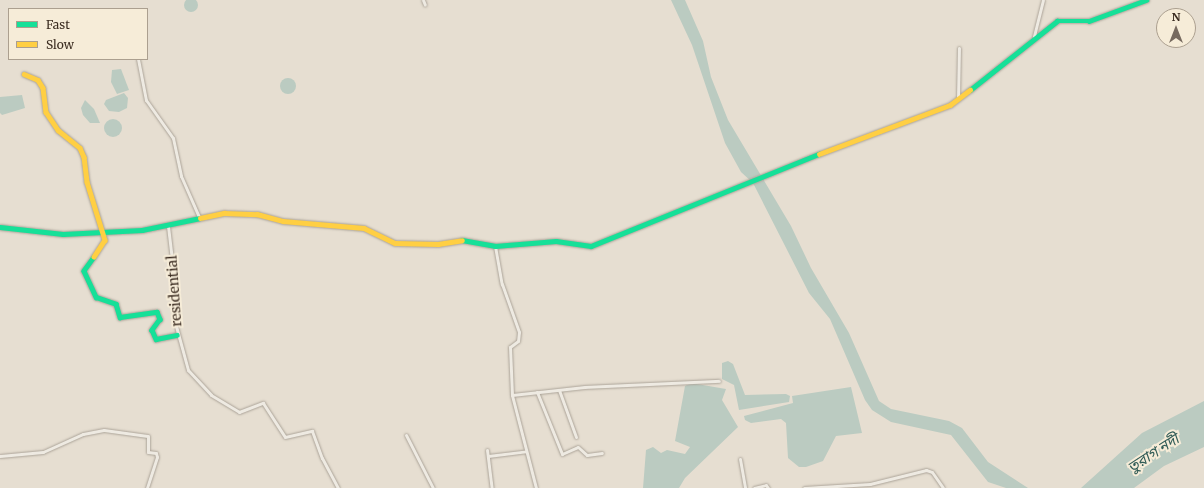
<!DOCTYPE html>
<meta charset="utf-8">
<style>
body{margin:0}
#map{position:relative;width:1204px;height:488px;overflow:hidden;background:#e6ded1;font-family:Merriweather,"Noto Sans Bengali",serif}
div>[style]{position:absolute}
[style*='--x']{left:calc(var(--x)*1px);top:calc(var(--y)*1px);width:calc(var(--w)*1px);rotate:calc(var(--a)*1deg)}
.water>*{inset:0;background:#bbcbc1}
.round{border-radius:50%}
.roads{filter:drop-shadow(0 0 1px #aca499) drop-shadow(0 0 1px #aca499)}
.street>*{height:3px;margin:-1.5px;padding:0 1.5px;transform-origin:1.5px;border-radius:1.5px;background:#eeeae2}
.fast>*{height:4.5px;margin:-2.25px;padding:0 2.25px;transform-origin:2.25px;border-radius:2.25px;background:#16e098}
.slow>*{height:4.5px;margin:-2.25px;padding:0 2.25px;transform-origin:2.25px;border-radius:2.25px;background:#ffcf43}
span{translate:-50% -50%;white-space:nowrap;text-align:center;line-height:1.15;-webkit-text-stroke:4px #f6ecd8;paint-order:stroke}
.street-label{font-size:14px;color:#3b2c21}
.water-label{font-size:15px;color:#305b56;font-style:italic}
.legend{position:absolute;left:8px;top:8px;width:140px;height:52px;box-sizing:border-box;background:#f6ecd8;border:1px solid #ab9f8f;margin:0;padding:5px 7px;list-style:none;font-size:12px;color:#3b2c21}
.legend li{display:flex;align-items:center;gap:8px;height:20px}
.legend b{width:20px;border:1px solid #ab9f8f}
.north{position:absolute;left:1156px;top:8px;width:40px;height:40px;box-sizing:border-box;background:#f6ecd8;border:1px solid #ab9f8f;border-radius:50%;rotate:0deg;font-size:11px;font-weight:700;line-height:16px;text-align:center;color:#3b2c21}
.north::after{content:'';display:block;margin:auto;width:14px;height:18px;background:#776a5f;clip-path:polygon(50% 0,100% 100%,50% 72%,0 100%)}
</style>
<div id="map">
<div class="water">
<i class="round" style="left:184px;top:-2px;width:14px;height:14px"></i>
<i style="clip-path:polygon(671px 0,685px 0,703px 41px,711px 77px,728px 120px,791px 226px,811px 268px,849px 333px,879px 401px,891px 409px,949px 421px,962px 428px,988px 462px,1028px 488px,1006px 488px,988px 482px,951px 435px,891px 422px,872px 410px,865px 400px,830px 319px,809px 293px,753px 183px,741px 172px,725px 143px,692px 45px)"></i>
<i style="clip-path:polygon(121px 69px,129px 90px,117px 94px,111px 82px,112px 70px)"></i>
<i class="round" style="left:280px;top:78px;width:16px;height:16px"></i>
<i style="clip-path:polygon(124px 93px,128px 98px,127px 108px,119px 112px,109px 111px,104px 104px,106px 100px)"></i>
<i style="clip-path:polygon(22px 95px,25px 108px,2px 115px,0 113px,0 97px)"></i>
<i style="clip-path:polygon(85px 100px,94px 109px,100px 123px,90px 123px,83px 115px,81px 108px)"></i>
<i class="round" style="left:104px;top:119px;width:18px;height:18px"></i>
<i style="clip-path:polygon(728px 361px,733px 364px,745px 395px,786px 394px,790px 396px,789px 402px,739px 410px,734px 385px,722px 379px,722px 363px)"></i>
<i style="clip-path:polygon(691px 383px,726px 389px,722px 400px,738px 427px,685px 478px,679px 488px,643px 488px,646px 450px,653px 447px,661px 453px,667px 450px,685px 454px,690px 447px,675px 441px,685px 386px)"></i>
<i style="clip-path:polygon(851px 387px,862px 433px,836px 436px,823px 461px,806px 467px,799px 467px,788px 458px,786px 423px,781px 419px,751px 423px,745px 420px,744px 416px,793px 403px,792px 396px)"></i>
<i style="clip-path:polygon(1204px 401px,1204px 447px,1164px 466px,1134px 488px,1081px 488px,1142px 433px)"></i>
</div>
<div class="roads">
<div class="street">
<i style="--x:423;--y:0;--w:5;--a:68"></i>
<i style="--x:1034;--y:36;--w:37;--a:-76"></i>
<i style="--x:138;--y:59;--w:42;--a:79"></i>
<i style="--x:146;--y:100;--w:47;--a:54.6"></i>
<i style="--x:173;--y:138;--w:39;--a:78"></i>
<i style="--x:181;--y:176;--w:45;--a:66.3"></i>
<i style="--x:958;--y:99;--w:51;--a:-88.9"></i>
<i style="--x:168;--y:226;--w:68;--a:83.3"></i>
<i style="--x:176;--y:294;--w:32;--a:90"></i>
<i style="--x:176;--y:326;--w:46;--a:74.7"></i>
<i style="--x:188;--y:370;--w:34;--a:47"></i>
<i style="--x:211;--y:395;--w:33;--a:31"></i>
<i style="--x:239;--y:412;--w:26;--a:-21"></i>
<i style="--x:263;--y:403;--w:40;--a:57.1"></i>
<i style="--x:285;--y:437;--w:28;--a:-13"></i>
<i style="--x:312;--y:431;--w:29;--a:70"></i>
<i style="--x:322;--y:458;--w:34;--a:62"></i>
<i style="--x:495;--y:246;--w:39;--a:80"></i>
<i style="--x:502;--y:284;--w:51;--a:70.5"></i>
<i style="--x:519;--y:332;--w:9;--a:96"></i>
<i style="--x:518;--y:341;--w:10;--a:143"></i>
<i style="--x:510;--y:347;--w:48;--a:87.6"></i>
<i style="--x:559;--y:390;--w:50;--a:70.1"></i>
<i style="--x:537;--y:392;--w:67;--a:68"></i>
<i style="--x:562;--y:454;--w:17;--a:-24"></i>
<i style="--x:578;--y:447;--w:12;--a:42"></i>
<i style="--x:587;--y:455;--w:15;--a:-8"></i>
<i style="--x:406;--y:435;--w:59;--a:63"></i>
<i style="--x:487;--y:450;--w:38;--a:83"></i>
<i style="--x:0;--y:456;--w:43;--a:-5.3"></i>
<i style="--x:43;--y:452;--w:44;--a:-24.2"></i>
<i style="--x:83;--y:434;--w:21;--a:-11"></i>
<i style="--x:104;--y:430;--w:44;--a:7.8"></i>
<i style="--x:148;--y:436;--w:16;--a:90"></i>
<i style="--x:148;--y:452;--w:8;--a:7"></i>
<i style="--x:156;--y:453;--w:4;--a:76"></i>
<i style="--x:157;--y:457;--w:33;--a:108"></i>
<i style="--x:488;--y:456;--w:38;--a:-7"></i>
<i style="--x:740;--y:459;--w:29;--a:80"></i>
<i style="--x:536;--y:488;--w:96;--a:-104.5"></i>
<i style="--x:512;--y:395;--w:73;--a:-6.3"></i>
<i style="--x:585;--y:387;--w:134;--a:-2.6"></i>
<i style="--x:754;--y:488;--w:12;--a:-14"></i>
<i style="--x:766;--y:485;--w:4;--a:56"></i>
<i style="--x:804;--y:488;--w:66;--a:-3.5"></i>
<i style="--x:870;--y:484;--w:58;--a:-14"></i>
<i style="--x:926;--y:470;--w:6;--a:18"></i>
<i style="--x:932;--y:472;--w:19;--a:55"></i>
</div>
<div class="fast">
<i style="--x:970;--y:90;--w:111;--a:-38.4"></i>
<i style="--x:1057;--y:21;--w:32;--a:0"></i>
<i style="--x:1089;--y:21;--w:61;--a:-20.2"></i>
<i style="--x:0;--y:227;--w:63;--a:6.3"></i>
<i style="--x:63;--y:234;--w:79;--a:-2.9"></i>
<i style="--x:142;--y:230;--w:59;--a:-11.7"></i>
<i style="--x:462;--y:240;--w:34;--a:10"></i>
<i style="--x:495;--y:246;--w:61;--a:-4.7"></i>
<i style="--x:556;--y:241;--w:35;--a:8"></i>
<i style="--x:591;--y:246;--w:246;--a:-22"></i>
<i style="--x:94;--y:257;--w:17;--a:126"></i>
<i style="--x:84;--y:271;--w:29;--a:65"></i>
<i style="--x:96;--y:297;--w:21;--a:19"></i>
<i style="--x:116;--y:304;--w:14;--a:73"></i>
<i style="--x:120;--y:317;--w:37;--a:-8"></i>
<i style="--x:157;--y:312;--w:8;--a:67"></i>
<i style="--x:160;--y:319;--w:14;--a:126"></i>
<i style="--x:152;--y:330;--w:10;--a:66"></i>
<i style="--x:156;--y:339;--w:21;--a:-11"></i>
</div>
<div class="slow">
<i style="--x:24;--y:74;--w:15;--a:23"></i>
<i style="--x:38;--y:80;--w:9;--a:58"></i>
<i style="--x:43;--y:88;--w:24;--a:83"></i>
<i style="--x:46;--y:112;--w:22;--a:56"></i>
<i style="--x:58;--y:130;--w:28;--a:39"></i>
<i style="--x:80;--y:148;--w:10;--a:66"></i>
<i style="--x:84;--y:157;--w:25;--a:83"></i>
<i style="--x:87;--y:182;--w:61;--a:72.8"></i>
<i style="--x:105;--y:240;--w:20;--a:123"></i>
<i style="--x:819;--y:154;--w:140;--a:-20.5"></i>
<i style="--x:950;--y:105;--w:25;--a:-37"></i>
<i style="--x:200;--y:218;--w:25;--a:-12"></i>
<i style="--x:224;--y:213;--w:33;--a:2"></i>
<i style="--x:257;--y:214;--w:27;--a:15"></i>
<i style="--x:283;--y:221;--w:81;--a:4.9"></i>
<i style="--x:364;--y:228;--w:34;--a:26"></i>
<i style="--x:395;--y:243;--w:43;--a:1.3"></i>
<i style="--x:438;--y:244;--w:24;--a:-9"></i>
</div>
</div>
<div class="street-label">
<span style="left:174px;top:291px;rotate:-94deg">residential</span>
</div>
<div class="water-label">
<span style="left:1153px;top:453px;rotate:-33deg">তুরাগ নদী</span>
</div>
<ul class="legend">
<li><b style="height:5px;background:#16e098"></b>Fast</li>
<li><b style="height:5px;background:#ffcf43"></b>Slow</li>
</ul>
<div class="north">N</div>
</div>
